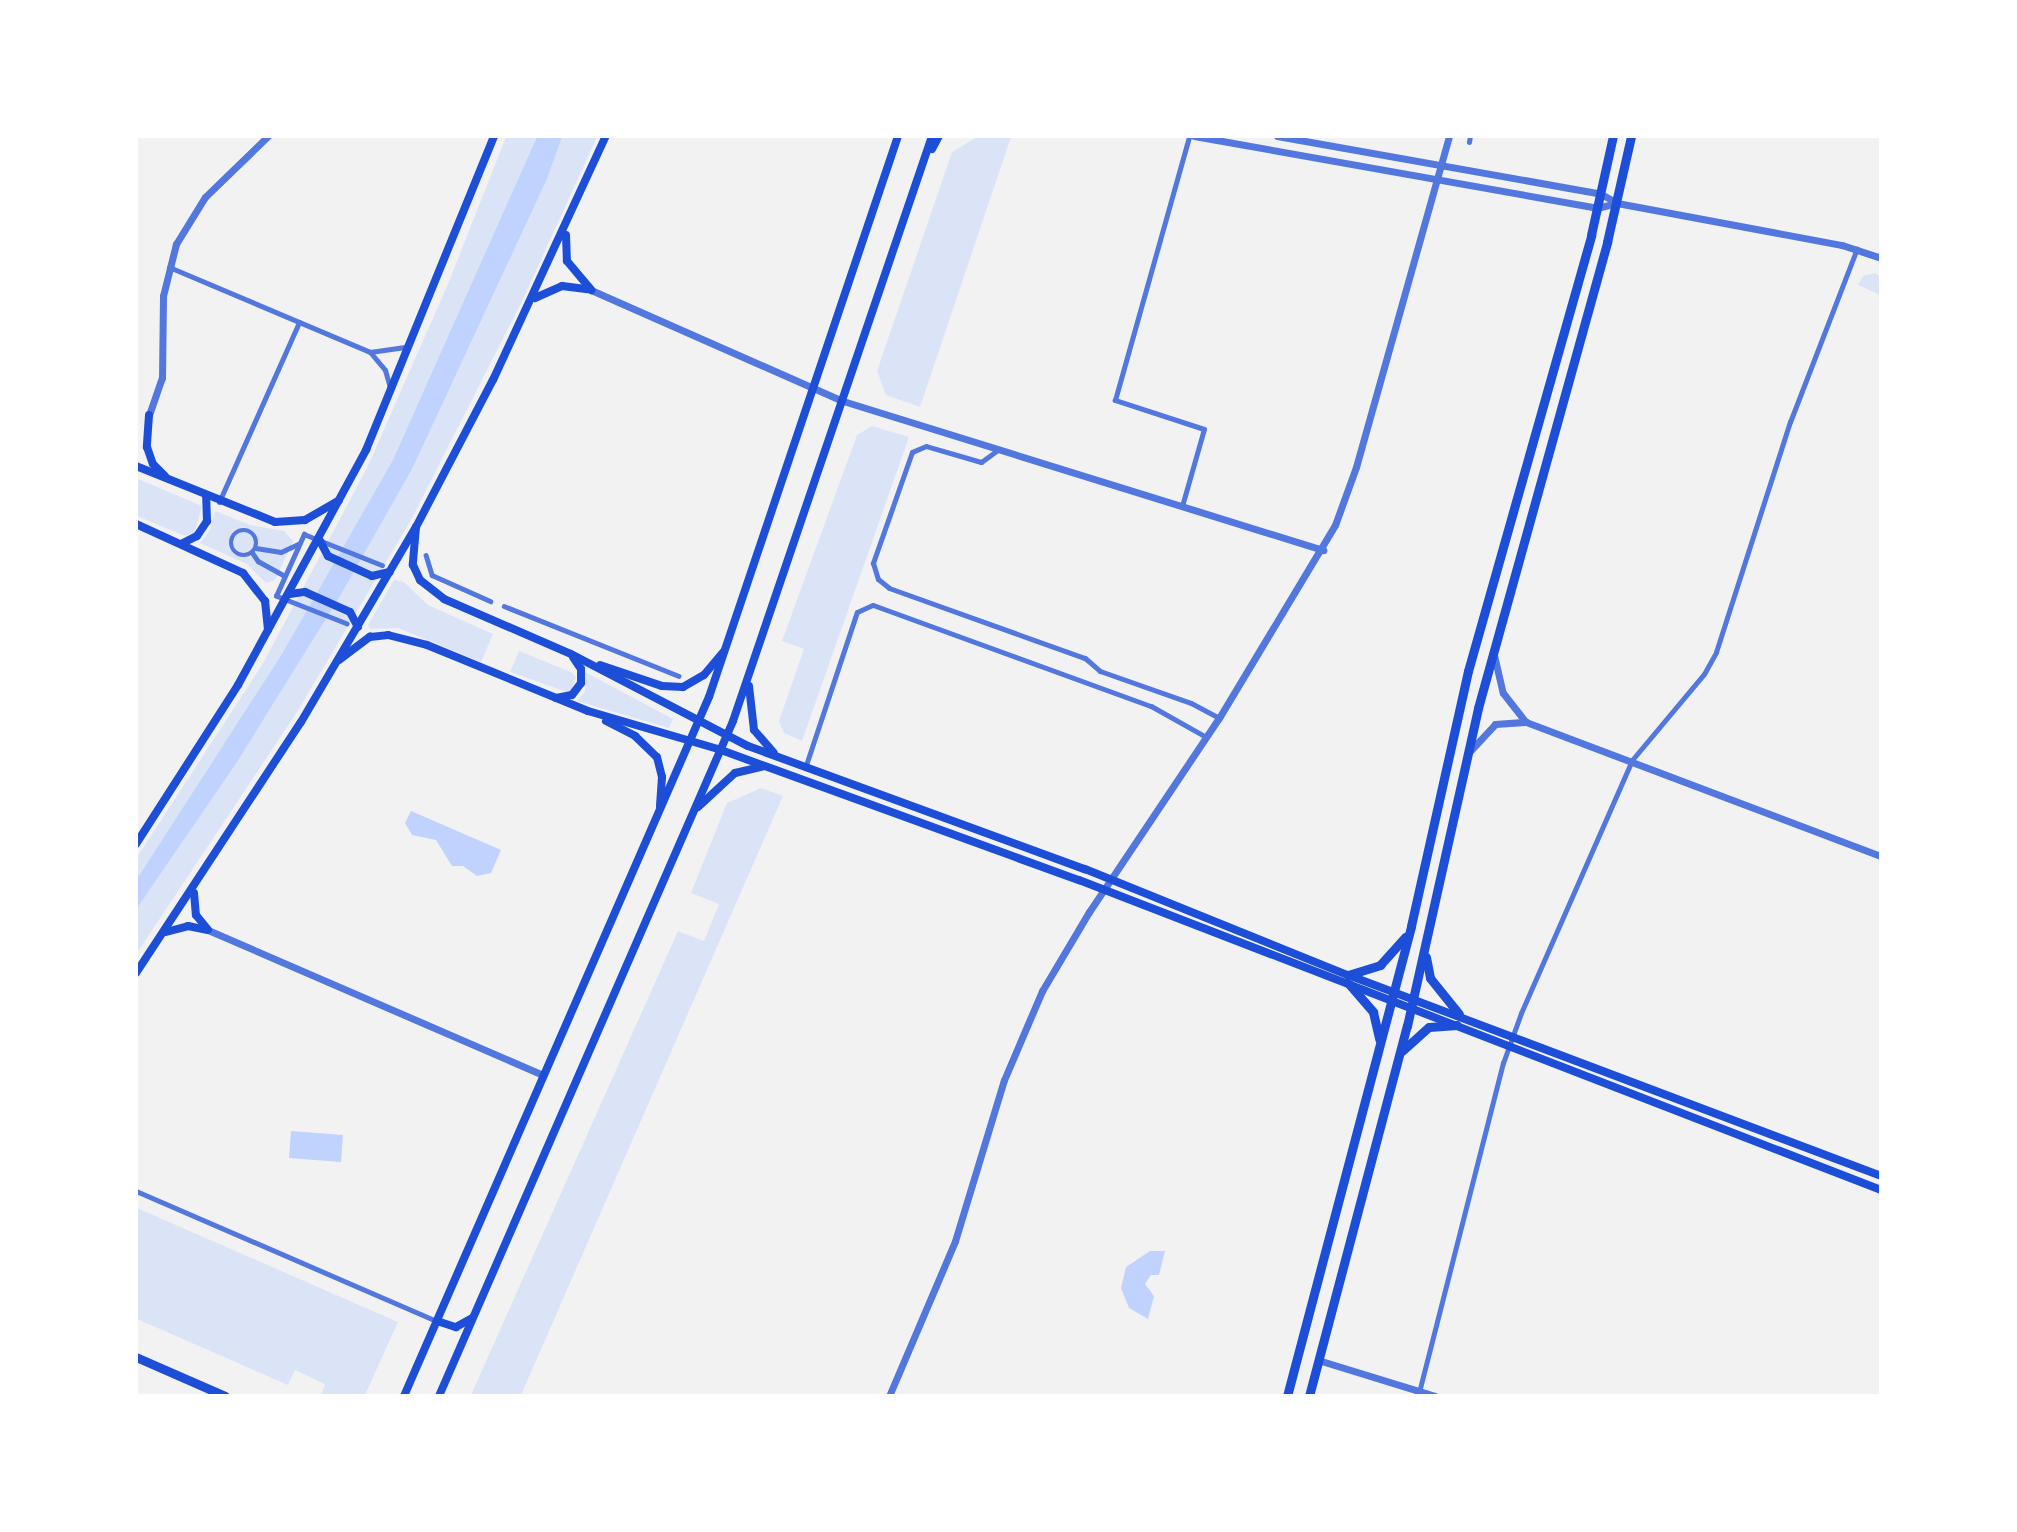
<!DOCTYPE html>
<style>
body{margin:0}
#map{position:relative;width:2017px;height:1532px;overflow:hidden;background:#f2f2f2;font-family:Jost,sans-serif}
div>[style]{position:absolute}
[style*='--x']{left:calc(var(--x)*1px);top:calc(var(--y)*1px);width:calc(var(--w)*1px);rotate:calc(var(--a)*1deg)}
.green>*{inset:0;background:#dbe4f7}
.water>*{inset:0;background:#bfd3fe}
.pedestrian>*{height:4.5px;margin:-2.25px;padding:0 2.25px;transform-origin:2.25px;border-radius:2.25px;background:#5277de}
.pedestrian>.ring{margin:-2.25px;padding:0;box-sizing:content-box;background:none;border:4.5px solid #5277de;border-radius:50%}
.minor>*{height:5px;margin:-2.5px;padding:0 2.5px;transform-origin:2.5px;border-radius:2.5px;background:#5277de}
.tertiary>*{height:7px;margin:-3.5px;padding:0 3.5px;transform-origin:3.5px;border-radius:3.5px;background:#5277de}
.secondary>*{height:8px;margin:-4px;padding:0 4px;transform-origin:4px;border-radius:4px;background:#1d4ed8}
.primary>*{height:9px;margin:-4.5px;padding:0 4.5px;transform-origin:4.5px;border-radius:4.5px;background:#1d4ed8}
span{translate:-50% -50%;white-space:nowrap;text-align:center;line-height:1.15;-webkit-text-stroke:5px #fff;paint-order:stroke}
.frame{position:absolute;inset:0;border:138px solid #fff;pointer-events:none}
</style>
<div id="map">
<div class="green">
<i style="clip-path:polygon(506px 137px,597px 137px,523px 299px,411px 520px,297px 712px,137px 953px,137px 857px,262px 665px,367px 468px,448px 284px)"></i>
<i style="clip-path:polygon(977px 137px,1011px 137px,920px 407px,886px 395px,877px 371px,952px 152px)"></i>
<i style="clip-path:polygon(1875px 273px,1880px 276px,1880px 295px,1858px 285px,1863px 276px)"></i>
<i style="clip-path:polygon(872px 426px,909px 437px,802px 741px,784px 733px,779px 721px,804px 649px,782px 641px,857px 435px)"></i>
<i style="clip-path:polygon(136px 478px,202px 506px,195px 532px,185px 536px,137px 516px)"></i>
<i style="clip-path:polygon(215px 511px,250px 525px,284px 531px,293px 541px,275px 580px,266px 583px,247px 564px,200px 543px,210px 530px)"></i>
<i style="clip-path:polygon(394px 580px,404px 582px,428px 605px,493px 634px,481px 662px,398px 628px,370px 629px,368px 625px)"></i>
<i style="clip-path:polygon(519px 651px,571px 672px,576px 677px,570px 693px,510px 672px)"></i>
<i style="clip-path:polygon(585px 672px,673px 719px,669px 728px,577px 701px,585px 691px)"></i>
<i style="clip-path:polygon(761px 788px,783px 796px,521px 1395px,471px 1395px,678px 931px,704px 941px,719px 904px,691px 893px,727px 803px)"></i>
<i style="clip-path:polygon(137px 1208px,398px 1322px,365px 1395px,321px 1395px,325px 1384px,295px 1370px,288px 1385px,137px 1319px)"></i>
</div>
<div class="water">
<i style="clip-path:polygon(537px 137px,562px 137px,546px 181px,412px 469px,340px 596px,237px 762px,137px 908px,137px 879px,282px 654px,393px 460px)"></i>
<i style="clip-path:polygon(411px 811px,501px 850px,491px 873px,477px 876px,463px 866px,452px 866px,436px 840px,412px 835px,405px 823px)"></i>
<i style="clip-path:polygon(291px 1131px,343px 1135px,341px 1162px,289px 1158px)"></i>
<i style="clip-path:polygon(1150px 1251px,1165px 1251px,1159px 1275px,1151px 1275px,1145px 1284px,1154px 1296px,1148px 1319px,1129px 1308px,1121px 1288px,1126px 1267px)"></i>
</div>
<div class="pedestrian">
<i class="ring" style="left:231px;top:530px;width:21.5px;height:21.5px"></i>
<i style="--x:256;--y:548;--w:25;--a:9"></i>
<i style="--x:281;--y:552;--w:19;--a:-25"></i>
<i style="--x:252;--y:552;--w:11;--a:56"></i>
<i style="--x:258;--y:561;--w:29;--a:29"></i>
<i style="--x:426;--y:555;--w:21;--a:73"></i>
<i style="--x:432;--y:575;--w:64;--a:24.1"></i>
<i style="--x:504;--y:606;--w:188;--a:21.8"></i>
<i style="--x:347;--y:624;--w:76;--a:-158.5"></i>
<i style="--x:276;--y:596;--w:68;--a:-65.7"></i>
<i style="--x:304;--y:534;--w:84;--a:21.7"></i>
</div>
<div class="minor">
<i style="--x:1469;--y:142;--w:6;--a:-81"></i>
<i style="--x:169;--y:267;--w:218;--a:22.9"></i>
<i style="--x:370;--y:352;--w:37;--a:-8"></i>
<i style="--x:370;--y:352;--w:23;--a:50"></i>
<i style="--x:385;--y:370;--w:19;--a:74"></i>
<i style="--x:999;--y:449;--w:22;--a:144"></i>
<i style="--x:981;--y:462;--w:57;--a:-163.8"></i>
<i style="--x:926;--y:446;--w:15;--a:157"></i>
<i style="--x:912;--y:452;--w:118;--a:109.4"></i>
<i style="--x:873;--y:563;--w:17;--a:73"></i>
<i style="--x:878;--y:579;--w:14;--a:39"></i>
<i style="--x:889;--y:588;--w:208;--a:19.7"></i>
<i style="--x:1085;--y:658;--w:20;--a:41"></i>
<i style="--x:1100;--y:671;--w:96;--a:19.4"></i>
<i style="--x:1191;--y:703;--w:32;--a:28"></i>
<i style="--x:219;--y:502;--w:197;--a:-66"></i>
<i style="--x:1182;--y:506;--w:80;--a:-74.1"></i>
<i style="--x:1204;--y:429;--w:94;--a:-162"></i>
<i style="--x:1115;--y:400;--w:274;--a:-74.3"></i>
<i style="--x:805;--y:768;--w:164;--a:-71.6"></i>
<i style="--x:857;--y:612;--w:17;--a:-24"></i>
<i style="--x:873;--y:605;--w:296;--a:20"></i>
<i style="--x:1151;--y:706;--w:63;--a:29.4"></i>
<i style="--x:136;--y:1191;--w:328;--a:23.4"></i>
<i style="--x:1418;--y:1396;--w:344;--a:-75.7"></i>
<i style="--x:1503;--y:1063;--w:53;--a:-70.2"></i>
<i style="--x:1521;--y:1013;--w:276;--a:-66.3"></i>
<i style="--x:1632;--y:760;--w:112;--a:-50.1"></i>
<i style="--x:1704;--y:674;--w:25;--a:-61"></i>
<i style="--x:1716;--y:652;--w:242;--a:-72.2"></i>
<i style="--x:1790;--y:422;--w:186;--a:-68.9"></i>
</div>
<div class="tertiary">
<i style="--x:1194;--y:136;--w:409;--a:10.1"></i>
<i style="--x:1597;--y:208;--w:21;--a:-14"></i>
<i style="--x:1277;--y:136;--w:329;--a:10.1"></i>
<i style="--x:1601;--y:194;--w:18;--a:29"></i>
<i style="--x:1617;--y:203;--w:229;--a:10.6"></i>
<i style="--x:1842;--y:245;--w:41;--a:18.4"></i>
<i style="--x:591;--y:290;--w:275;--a:23.8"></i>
<i style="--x:843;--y:401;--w:503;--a:17.25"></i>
<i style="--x:149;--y:415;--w:39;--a:-71"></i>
<i style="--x:162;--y:378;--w:82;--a:-89.3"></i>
<i style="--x:163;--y:296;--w:54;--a:-76"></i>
<i style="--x:176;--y:244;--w:55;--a:-58.3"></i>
<i style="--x:205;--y:197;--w:88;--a:-44.1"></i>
<i style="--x:1494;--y:655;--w:39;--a:77"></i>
<i style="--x:1503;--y:693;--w:36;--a:52"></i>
<i style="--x:1471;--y:750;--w:35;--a:-47"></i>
<i style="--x:1495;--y:724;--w:31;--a:-4"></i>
<i style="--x:1526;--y:722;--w:379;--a:20.7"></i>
<i style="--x:208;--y:930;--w:365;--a:23.4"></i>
<i style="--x:1318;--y:1360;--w:122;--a:17.1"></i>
<i style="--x:889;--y:1396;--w:168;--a:-66.9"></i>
<i style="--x:955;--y:1241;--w:168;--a:-73.1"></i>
<i style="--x:1004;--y:1080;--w:97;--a:-66.9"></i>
<i style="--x:1042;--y:991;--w:92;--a:-59.3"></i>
<i style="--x:1089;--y:912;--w:234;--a:-56.2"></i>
<i style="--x:1219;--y:718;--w:225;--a:-59"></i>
<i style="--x:1335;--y:525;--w:62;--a:-70.1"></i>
<i style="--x:1356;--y:467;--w:344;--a:-74.3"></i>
</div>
<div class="secondary">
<i style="--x:932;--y:149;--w:15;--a:-62"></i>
<i style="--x:566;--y:235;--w:26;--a:88"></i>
<i style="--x:567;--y:261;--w:38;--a:50"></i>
<i style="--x:535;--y:298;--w:30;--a:-24"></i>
<i style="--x:562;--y:286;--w:26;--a:7"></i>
<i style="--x:149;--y:415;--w:32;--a:94"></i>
<i style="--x:147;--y:447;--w:18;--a:71"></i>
<i style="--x:153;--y:464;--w:17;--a:45"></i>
<i style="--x:136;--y:466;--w:150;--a:21.9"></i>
<i style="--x:275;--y:522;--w:30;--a:-4"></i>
<i style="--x:305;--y:520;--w:39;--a:-30"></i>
<i style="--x:136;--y:524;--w:118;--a:24.6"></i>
<i style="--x:243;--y:573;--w:36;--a:52"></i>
<i style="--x:265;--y:601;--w:29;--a:84"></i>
<i style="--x:416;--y:527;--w:38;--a:95"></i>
<i style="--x:413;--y:565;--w:17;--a:65"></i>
<i style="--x:420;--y:580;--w:31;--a:38"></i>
<i style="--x:444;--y:599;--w:138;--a:23.4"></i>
<i style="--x:571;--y:654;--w:199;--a:27.5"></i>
<i style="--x:748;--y:746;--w:359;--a:20.1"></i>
<i style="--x:1085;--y:869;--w:284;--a:22"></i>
<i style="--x:1348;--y:975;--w:570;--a:20.66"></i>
<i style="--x:320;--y:541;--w:17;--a:62"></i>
<i style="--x:328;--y:556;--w:48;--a:24.4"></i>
<i style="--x:372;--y:576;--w:18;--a:-13"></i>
<i style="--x:181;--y:544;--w:18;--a:-27"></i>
<i style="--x:197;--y:536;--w:18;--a:-56"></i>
<i style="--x:207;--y:521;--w:25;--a:-92"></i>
<i style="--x:290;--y:594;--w:15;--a:-8"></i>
<i style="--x:305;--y:592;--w:49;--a:24"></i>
<i style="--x:350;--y:612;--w:17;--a:62"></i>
<i style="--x:339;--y:660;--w:39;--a:-37"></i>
<i style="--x:370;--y:637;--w:18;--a:-6"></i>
<i style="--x:388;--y:635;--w:40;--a:14.4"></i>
<i style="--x:427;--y:645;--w:174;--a:22.3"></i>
<i style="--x:588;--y:711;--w:139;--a:16.3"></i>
<i style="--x:721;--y:750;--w:381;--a:20"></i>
<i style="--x:1079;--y:880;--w:860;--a:21.13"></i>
<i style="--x:600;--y:665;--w:65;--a:18.7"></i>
<i style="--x:662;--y:686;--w:21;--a:3"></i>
<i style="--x:683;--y:687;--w:24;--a:-30"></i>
<i style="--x:704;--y:675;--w:30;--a:-50"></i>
<i style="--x:749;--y:686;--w:44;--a:83.5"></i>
<i style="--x:754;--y:730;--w:30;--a:49"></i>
<i style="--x:556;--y:698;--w:16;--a:-11"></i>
<i style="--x:572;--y:695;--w:15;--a:-53"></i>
<i style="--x:581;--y:683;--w:14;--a:-90"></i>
<i style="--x:581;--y:669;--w:14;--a:-124"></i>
<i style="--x:606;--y:721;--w:33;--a:27"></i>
<i style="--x:635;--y:736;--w:30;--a:44"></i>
<i style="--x:657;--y:757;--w:21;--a:76"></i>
<i style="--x:662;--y:777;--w:29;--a:94"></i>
<i style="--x:698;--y:807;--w:50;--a:-42.6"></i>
<i style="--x:735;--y:773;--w:28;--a:-13"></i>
<i style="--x:136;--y:844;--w:189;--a:-57.3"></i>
<i style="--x:238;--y:685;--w:268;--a:-61.4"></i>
<i style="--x:366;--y:450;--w:339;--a:-67.8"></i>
<i style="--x:194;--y:893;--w:22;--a:85"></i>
<i style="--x:196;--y:915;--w:19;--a:51"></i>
<i style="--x:166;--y:932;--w:23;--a:-15"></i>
<i style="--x:188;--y:926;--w:19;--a:12"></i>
<i style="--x:136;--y:973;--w:300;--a:-56.7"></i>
<i style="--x:301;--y:722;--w:226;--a:-59.5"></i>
<i style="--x:416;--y:527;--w:166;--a:-62.4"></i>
<i style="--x:493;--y:380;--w:269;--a:-65.2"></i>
<i style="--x:437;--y:1321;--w:20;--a:18"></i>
<i style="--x:456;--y:1327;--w:18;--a:-29"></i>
<i style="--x:404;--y:1396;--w:763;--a:-66.43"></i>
<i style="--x:709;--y:697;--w:592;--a:-71.38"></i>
<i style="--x:439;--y:1396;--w:736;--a:-66.46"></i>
<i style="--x:733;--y:721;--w:618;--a:-71.21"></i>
</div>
<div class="primary">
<i style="--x:1426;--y:957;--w:21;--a:79"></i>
<i style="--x:1430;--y:978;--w:46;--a:51.1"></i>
<i style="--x:1348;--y:975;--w:34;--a:-17"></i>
<i style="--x:1380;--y:965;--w:38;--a:-48"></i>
<i style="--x:1349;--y:984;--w:37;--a:49"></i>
<i style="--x:1373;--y:1012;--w:28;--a:77"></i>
<i style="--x:1402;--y:1051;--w:36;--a:-42"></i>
<i style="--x:1429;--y:1027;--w:28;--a:-4"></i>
<i style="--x:136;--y:1357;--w:97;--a:23.7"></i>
<i style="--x:1287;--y:1396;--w:486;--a:-75.2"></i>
<i style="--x:1411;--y:926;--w:261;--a:-77.4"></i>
<i style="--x:1468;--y:671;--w:453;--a:-74.2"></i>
<i style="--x:1591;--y:235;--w:101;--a:-77.5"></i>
<i style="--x:1309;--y:1396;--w:383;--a:-75.2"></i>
<i style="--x:1407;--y:1026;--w:326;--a:-77.4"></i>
<i style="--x:1478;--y:708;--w:484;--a:-74.5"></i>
<i style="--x:1607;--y:242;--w:109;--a:-77.2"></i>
</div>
<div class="frame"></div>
</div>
